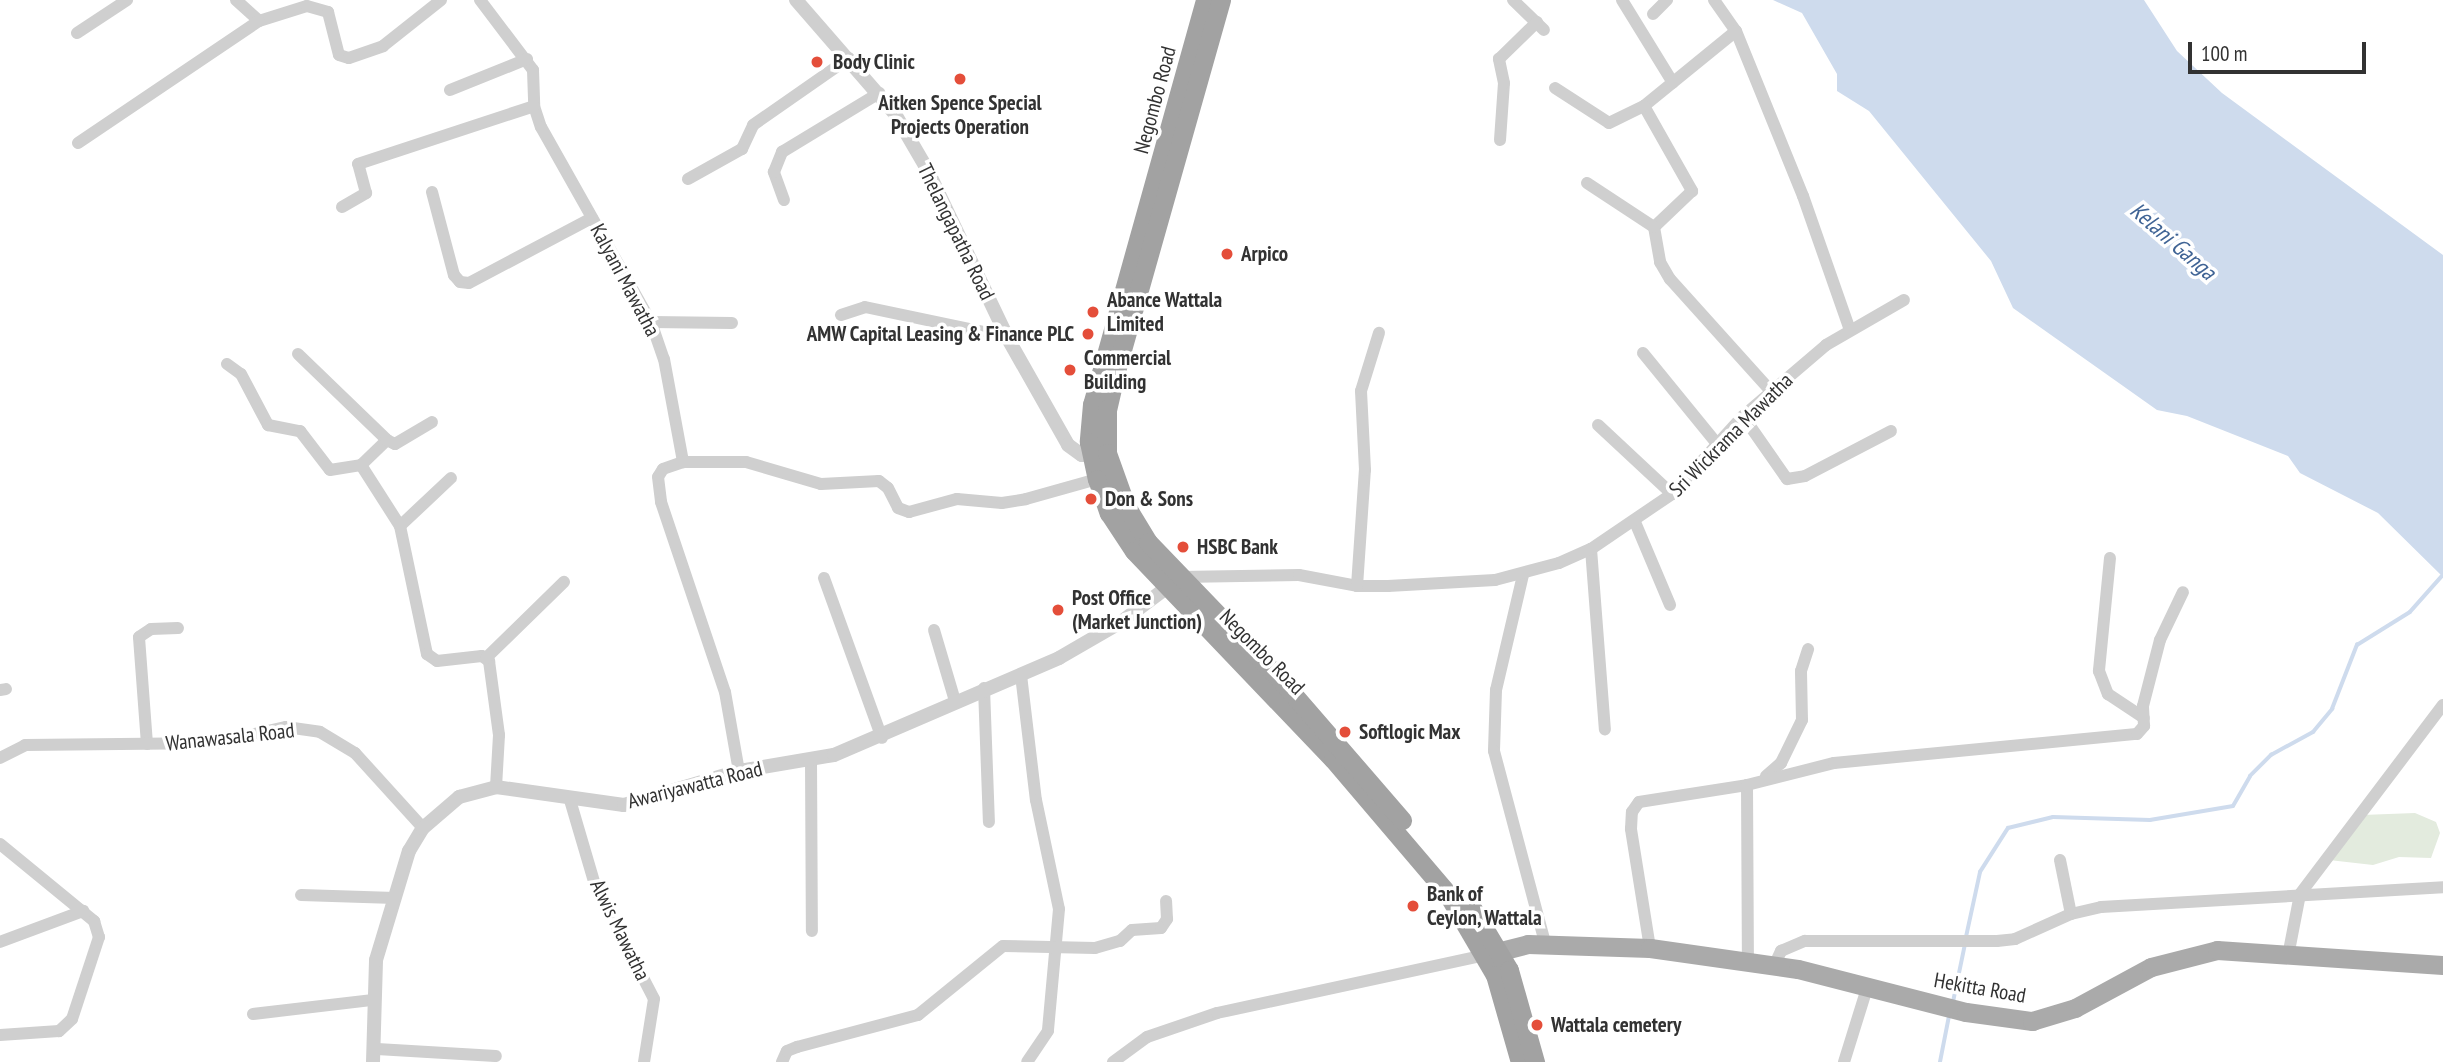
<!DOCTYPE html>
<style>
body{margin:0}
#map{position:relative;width:2443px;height:1062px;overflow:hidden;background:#fff;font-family:"PT Sans Narrow",sans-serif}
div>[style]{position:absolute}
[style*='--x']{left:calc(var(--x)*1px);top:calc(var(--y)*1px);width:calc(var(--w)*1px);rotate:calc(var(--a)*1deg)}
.green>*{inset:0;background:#e3ebde}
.water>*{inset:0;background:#cedbed}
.stream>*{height:3.5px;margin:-1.75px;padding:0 1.75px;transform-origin:1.75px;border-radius:1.75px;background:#cedbed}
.minor>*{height:12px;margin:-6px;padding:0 6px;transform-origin:6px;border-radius:6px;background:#cfcfcf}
.tertiary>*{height:14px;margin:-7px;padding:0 7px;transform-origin:7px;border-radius:7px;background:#cfcfcf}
.primary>*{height:19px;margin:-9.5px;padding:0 9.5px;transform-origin:9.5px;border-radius:9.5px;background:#aaa}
.trunk>*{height:19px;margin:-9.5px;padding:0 9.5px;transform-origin:9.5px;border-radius:9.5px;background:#a2a2a2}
.dots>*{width:19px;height:19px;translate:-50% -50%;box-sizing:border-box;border:4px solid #fff;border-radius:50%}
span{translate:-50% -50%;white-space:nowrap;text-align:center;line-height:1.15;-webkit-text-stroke:7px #fff;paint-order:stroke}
.poi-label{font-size:21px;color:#323232;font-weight:700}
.left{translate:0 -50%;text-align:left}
.right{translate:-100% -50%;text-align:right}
.street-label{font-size:21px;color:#323232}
.water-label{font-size:23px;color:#406495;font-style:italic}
.scale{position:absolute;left:2188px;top:42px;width:178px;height:32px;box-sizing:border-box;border:4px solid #323232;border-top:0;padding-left:9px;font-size:21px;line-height:24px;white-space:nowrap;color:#323232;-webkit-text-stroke:5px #fff;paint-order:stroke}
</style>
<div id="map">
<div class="green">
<i style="clip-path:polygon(2415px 813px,2436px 822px,2440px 833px,2431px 858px,2399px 857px,2373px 865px,2329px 860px,2362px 815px)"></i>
</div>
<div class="water">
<i style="clip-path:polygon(1773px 0,2144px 0,2177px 51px,2222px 93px,2443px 255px,2443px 577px,2378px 513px,2300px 473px,2288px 456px,2187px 416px,2157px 410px,2013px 308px,1991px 261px,1869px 111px,1837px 91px,1837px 74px,1802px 13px)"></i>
</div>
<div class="stream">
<i style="--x:1966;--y:937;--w:66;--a:-77.8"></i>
<i style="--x:1980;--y:872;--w:52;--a:-57.5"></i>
<i style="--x:2008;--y:828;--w:46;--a:-13.7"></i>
<i style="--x:2053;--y:817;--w:97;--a:1.8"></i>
<i style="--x:2150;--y:820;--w:84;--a:-9.6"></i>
<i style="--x:2233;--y:806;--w:34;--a:-60"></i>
<i style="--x:2250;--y:776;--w:30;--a:-45"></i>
<i style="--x:2271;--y:755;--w:48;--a:-28.7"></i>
<i style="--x:2313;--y:732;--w:30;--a:-50"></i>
<i style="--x:2332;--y:709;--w:69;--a:-68.7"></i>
<i style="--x:2357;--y:645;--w:62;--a:-31.9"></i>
<i style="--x:2410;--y:612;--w:48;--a:-48.4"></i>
<i style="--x:1953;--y:1002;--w:59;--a:-78.3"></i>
<i style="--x:1940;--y:1062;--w:47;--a:-78.9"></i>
</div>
<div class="minor">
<i style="--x:236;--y:0;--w:31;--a:42"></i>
<i style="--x:259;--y:21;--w:50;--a:-17.4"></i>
<i style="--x:307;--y:6;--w:22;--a:16"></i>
<i style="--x:328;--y:12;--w:44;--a:75.7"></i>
<i style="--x:339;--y:55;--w:10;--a:17"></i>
<i style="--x:349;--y:58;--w:36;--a:-19"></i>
<i style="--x:383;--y:46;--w:74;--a:-38.4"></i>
<i style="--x:480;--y:0;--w:88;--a:52.9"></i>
<i style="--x:533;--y:70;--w:36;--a:88"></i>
<i style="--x:534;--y:106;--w:22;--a:72"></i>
<i style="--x:541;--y:127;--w:224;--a:60.6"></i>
<i style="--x:651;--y:322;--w:39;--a:71"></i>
<i style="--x:664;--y:359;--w:105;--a:79.5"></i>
<i style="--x:683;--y:462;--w:21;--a:161"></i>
<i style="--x:663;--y:469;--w:9;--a:122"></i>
<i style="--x:658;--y:477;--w:25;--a:83"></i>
<i style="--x:661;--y:502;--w:200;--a:71.4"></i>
<i style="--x:725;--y:692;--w:80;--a:80"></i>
<i style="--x:1513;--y:0;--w:43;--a:44.1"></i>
<i style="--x:1622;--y:0;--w:97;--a:58.4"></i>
<i style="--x:1714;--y:0;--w:38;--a:55"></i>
<i style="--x:1736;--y:31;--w:178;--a:67.9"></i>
<i style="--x:1803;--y:196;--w:142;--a:70.7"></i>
<i style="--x:1653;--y:14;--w:20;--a:-45"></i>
<i style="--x:1736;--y:31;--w:119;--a:140.8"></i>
<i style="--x:1644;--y:106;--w:98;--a:60.5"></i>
<i style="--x:1692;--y:191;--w:52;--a:136.5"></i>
<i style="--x:1654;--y:227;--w:36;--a:80"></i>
<i style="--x:1660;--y:262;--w:20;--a:60"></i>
<i style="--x:1670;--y:279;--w:151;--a:48"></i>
<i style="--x:77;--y:33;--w:60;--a:-33.4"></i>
<i style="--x:1555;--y:88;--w:64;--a:32.9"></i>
<i style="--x:1609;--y:123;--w:39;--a:-26"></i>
<i style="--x:450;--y:90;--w:83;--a:-21.9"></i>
<i style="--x:1500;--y:140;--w:57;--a:-86"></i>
<i style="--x:1504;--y:83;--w:25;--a:-102"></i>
<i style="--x:1499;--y:59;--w:53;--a:-44.2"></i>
<i style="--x:78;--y:143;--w:218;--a:-34"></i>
<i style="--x:688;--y:179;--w:62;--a:-29.1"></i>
<i style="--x:742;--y:149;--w:26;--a:-65"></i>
<i style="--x:753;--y:125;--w:117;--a:-34.9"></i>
<i style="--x:1587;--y:183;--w:80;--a:33.3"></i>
<i style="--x:432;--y:192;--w:86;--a:75.2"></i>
<i style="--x:454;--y:275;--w:9;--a:49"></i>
<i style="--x:460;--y:282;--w:9;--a:6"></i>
<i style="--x:469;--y:283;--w:139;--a:-27.9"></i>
<i style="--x:784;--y:200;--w:30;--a:-110"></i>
<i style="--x:774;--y:172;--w:22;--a:-68"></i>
<i style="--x:782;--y:152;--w:114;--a:-31.3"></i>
<i style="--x:342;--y:207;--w:28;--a:-30"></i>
<i style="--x:366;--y:193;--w:30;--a:-105"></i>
<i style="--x:358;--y:164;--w:185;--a:-18.2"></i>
<i style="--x:841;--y:315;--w:25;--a:-18"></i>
<i style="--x:865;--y:307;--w:145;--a:11.9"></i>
<i style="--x:651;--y:322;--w:81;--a:0.7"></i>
<i style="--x:1643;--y:353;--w:119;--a:50.8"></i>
<i style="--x:298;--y:354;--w:124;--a:44"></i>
<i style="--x:387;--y:440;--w:36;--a:136"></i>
<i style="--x:361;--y:465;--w:72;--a:57.4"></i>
<i style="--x:400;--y:526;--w:131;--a:78.1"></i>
<i style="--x:427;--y:654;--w:12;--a:35"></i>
<i style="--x:437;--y:661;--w:45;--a:-6.3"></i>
<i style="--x:482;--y:656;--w:9;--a:36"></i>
<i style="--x:489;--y:661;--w:75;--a:82.3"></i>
<i style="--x:499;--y:735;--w:52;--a:93.3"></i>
<i style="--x:227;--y:364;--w:17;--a:36"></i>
<i style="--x:241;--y:374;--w:58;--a:62.1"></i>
<i style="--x:268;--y:425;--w:33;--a:11"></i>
<i style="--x:300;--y:431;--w:49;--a:52.4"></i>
<i style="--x:330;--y:470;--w:31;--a:-9"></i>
<i style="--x:1743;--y:416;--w:77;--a:55.1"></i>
<i style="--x:1787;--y:479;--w:18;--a:-9"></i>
<i style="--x:1805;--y:476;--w:97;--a:-27.6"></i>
<i style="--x:1598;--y:425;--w:101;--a:43"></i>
<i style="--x:387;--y:440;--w:9;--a:27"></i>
<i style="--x:395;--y:444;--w:43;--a:-30.7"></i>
<i style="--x:683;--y:462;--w:63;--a:0"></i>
<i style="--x:746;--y:462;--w:78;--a:16.3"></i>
<i style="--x:821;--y:484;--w:58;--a:-3"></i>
<i style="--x:879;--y:481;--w:11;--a:38"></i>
<i style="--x:888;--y:488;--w:22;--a:63"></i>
<i style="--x:898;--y:508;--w:12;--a:20"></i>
<i style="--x:909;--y:512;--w:50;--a:-15.2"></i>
<i style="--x:957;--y:499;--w:45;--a:5.1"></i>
<i style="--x:1002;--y:503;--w:24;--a:-9"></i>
<i style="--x:1026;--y:499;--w:74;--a:-15.7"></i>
<i style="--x:1635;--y:522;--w:90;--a:67.1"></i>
<i style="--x:400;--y:526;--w:70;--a:-43.3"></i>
<i style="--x:1591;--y:549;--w:181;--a:85.6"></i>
<i style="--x:2110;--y:558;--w:114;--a:95.6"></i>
<i style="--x:2099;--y:671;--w:25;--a:69"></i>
<i style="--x:2108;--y:694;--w:43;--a:33.7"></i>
<i style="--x:1523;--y:575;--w:118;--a:103.2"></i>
<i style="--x:1496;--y:690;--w:61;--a:91.9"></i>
<i style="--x:1494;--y:751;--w:199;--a:75.1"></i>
<i style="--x:1180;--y:577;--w:119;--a:-1"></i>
<i style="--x:1299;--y:575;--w:59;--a:10.7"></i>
<i style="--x:1357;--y:586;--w:31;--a:0"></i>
<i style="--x:1388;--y:586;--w:107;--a:-3.2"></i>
<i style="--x:1495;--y:580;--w:66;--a:-14.9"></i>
<i style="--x:1559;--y:563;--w:35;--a:-24"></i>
<i style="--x:1591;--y:549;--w:98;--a:-34.2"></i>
<i style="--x:1672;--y:494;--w:105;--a:-47.7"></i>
<i style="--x:1743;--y:416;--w:109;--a:-40.5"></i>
<i style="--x:1826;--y:345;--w:90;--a:-30"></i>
<i style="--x:824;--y:578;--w:170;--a:70.1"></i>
<i style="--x:1357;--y:586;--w:116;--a:-86.1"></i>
<i style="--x:1365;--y:470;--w:79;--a:-92.9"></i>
<i style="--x:1361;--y:391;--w:61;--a:-72.8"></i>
<i style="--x:934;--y:630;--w:74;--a:73.5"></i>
<i style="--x:486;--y:658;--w:109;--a:-44.3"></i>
<i style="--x:1021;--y:675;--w:126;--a:83.2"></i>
<i style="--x:1036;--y:800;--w:111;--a:78.1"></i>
<i style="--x:1059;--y:909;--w:122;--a:95.2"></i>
<i style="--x:1048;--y:1031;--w:37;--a:124"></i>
<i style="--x:984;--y:688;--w:134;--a:87.9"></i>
<i style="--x:0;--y:690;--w:6;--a:-9"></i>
<i style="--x:147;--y:744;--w:107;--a:-94.3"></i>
<i style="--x:139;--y:637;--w:14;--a:-34"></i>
<i style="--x:151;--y:629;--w:27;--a:-2"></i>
<i style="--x:0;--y:758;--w:28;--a:-27"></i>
<i style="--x:25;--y:745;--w:190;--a:-0.6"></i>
<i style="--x:215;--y:743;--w:73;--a:-12.7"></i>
<i style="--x:286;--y:727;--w:34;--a:8"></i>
<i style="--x:320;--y:732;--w:41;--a:31"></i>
<i style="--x:355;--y:753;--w:101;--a:47.8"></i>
<i style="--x:811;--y:761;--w:170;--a:89.7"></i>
<i style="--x:1766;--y:776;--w:20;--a:-41"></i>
<i style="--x:1781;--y:763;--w:48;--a:-64"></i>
<i style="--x:1802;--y:720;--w:49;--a:-91.2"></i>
<i style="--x:1801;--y:671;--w:23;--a:-72"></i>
<i style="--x:1747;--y:785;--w:176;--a:89.7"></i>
<i style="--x:570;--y:800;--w:89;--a:73.6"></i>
<i style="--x:595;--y:885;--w:128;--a:62.6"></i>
<i style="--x:654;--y:999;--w:64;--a:99"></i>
<i style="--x:0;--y:844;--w:122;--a:39.3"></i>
<i style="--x:94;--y:921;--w:17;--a:73"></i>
<i style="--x:99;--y:937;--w:86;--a:108.2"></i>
<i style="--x:72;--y:1019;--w:18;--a:137"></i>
<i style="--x:59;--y:1031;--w:59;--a:176.1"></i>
<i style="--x:2060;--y:860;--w:55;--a:78.5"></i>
<i style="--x:301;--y:895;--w:94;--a:1.8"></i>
<i style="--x:0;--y:942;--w:89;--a:-20.5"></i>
<i style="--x:1650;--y:948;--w:121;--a:-99.1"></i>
<i style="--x:1631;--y:829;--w:17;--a:-87"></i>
<i style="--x:1632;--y:812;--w:12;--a:-55"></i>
<i style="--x:1639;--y:802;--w:109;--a:-8.9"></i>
<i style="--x:1747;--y:785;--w:90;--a:-14.2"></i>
<i style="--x:1834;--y:763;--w:304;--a:-5.5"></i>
<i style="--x:2137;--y:734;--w:11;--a:-49"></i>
<i style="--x:2144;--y:726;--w:20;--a:-93"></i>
<i style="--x:2143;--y:706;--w:68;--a:-75.6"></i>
<i style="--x:2160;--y:640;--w:53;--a:-64.4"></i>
<i style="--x:2288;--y:956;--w:63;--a:-79"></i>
<i style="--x:2300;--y:894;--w:237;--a:-52.9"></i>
<i style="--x:1774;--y:966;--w:17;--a:-65"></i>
<i style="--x:1781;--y:951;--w:26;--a:-23"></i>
<i style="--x:1805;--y:941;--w:192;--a:0"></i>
<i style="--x:1997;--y:941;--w:18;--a:-6"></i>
<i style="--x:2015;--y:939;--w:61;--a:-24.1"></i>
<i style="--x:2071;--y:914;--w:31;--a:-13"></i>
<i style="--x:2101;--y:907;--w:343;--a:-3.3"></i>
<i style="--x:253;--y:1014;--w:121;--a:-6.7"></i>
<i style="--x:377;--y:1049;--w:119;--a:3.4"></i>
<i style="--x:782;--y:1062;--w:12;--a:-66"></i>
<i style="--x:787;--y:1051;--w:11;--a:-22"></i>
<i style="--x:797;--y:1047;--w:125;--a:-14.8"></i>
<i style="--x:918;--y:1015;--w:109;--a:-39.1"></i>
<i style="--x:1003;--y:946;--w:92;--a:1.2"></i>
<i style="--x:1095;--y:948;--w:26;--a:-16"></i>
<i style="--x:1120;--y:941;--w:16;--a:-43"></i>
<i style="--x:1132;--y:930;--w:29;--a:-4"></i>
<i style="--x:1161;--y:928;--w:11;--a:-56"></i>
<i style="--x:1167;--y:919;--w:18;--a:-93"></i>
<i style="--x:1113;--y:1062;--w:42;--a:-36.3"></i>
<i style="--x:1147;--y:1037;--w:74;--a:-18.9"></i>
<i style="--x:1217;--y:1013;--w:274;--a:-12.2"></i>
<i style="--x:1844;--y:1062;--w:81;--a:-72.7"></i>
</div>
<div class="tertiary">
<i style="--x:796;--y:0;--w:151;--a:49"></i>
<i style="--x:895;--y:114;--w:64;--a:59.8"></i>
<i style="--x:927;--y:169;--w:186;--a:64.5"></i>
<i style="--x:1007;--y:337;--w:124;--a:60.5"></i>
<i style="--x:1068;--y:445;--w:17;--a:36"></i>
<i style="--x:1082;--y:455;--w:17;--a:-3"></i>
<i style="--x:373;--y:1062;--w:102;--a:-88.3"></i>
<i style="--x:376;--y:960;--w:114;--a:-73.2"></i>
<i style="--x:409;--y:851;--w:27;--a:-59"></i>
<i style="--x:423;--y:828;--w:48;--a:-40.7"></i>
<i style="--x:459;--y:797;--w:38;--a:-15"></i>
<i style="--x:496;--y:787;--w:129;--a:8"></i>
<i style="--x:624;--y:805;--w:120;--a:-16.5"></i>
<i style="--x:739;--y:771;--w:96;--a:-9.6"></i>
<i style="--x:834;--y:755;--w:245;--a:-23.3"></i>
<i style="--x:1059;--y:658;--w:72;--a:-30.1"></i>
<i style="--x:1121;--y:622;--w:65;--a:-36.9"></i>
</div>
<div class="primary">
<i style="--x:1485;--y:955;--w:44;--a:-14.3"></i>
<i style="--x:1528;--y:944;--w:122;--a:1.9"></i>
<i style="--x:1650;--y:948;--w:149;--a:8.1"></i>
<i style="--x:1798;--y:969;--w:173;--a:14.4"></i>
<i style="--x:1966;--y:1012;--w:67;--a:7.8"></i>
<i style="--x:2032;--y:1021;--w:45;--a:-16.8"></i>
<i style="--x:2075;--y:1008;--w:86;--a:-28.3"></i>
<i style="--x:2151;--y:967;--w:68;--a:-14.4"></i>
<i style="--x:2217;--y:950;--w:226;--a:3.8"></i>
</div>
<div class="trunk">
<i style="--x:1205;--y:0;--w:420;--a:105.6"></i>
<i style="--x:1092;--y:404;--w:38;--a:95"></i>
<i style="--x:1089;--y:442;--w:38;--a:78"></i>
<i style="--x:1097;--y:479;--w:36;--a:71"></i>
<i style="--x:1109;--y:513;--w:45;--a:56.7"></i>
<i style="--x:1134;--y:551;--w:288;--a:46.3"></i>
<i style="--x:1333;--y:759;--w:176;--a:49.6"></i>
<i style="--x:1447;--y:893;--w:95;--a:59.7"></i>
<i style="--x:1495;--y:975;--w:91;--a:74"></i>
<i style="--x:1221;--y:0;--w:386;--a:105.8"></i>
<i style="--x:1116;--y:371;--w:39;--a:103"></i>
<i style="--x:1107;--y:409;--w:44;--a:90"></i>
<i style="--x:1107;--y:453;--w:56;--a:70.3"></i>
<i style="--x:1126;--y:506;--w:42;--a:58.6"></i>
<i style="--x:1148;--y:542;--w:189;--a:46.1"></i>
<i style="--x:1279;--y:678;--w:188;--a:49.1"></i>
<i style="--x:1471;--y:906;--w:74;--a:59.3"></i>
<i style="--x:1509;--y:970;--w:96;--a:74.2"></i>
</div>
<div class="dots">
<i style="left:817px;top:62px;background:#e44e3a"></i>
<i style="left:960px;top:79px;background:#e44e3a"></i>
<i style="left:1227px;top:254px;background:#e44e3a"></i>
<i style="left:1093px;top:312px;background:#e44e3a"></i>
<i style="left:1088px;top:334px;background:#e44e3a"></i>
<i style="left:1070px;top:370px;background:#e44e3a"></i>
<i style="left:1091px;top:499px;background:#e44e3a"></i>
<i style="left:1183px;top:547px;background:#e44e3a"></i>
<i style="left:1058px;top:610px;background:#e44e3a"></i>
<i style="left:1345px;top:732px;background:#e44e3a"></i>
<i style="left:1413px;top:906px;background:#e44e3a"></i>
<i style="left:1537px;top:1025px;background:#e44e3a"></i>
</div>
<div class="poi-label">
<span class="left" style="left:833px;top:62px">Body Clinic</span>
<span style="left:960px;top:115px">Aitken Spence Special<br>Projects Operation</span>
<span class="left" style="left:1241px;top:254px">Arpico</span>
<span class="left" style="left:1107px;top:312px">Abance Wattala<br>Limited</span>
<span class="right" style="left:1074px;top:334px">AMW Capital Leasing &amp; Finance PLC</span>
<span class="left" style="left:1084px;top:370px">Commercial<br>Building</span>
<span class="left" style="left:1105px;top:499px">Don &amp; Sons</span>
<span class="left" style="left:1197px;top:547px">HSBC Bank</span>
<span class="left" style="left:1072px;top:610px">Post Office<br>(Market Junction)</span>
<span class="left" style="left:1359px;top:732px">Softlogic Max</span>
<span class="left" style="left:1427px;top:906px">Bank of<br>Ceylon, Wattala</span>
<span class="left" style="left:1551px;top:1025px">Wattala cemetery</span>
</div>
<div class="street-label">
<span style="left:1155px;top:100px;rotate:-75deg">Negombo Road</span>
<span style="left:956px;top:232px;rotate:64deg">Thelangapatha Road</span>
<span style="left:625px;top:280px;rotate:62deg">Kalyani Mawatha</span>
<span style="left:1731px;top:435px;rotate:-45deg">Sri Wickrama Mawatha</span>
<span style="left:1262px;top:652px;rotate:45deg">Negombo Road</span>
<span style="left:230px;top:737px;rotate:-6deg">Wanawasala Road</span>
<span style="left:695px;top:785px;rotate:-14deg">Awariyawatta Road</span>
<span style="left:620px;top:930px;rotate:64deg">Alwis Mawatha</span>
<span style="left:1980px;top:988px;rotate:10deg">Hekitta Road</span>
</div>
<div class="water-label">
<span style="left:2173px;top:241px;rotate:41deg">Kelani Ganga</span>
</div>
<div class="scale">100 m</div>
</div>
